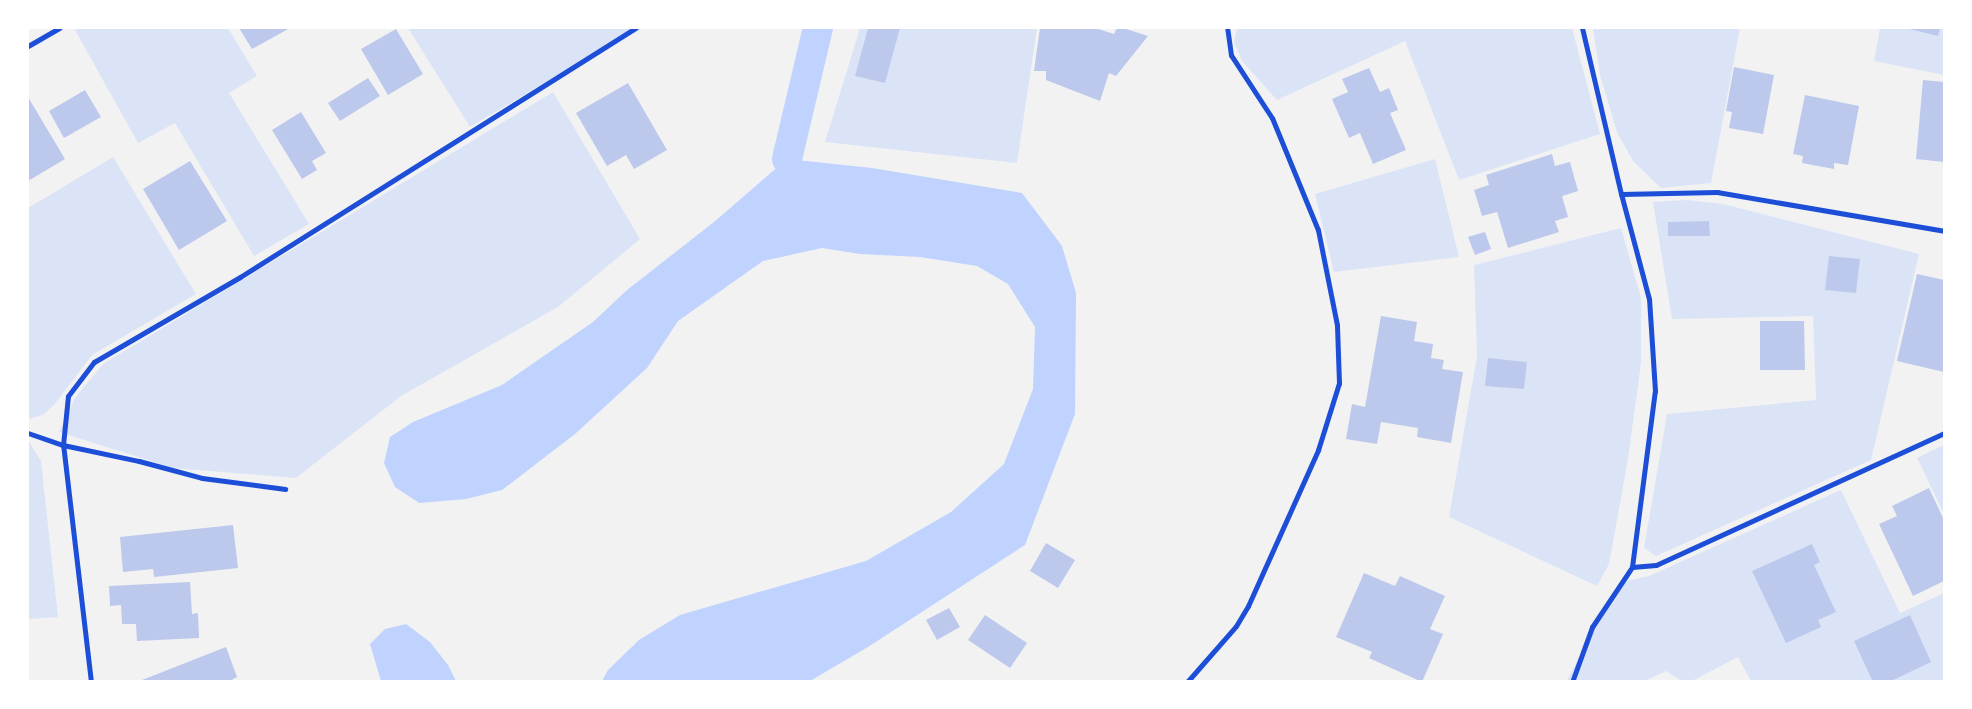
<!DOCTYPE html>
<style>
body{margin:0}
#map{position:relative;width:1972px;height:709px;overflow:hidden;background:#f2f2f2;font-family:"DM Sans",sans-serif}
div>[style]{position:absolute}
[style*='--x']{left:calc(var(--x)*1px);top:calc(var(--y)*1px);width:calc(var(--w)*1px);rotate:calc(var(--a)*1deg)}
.green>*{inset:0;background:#dbe4f7}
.water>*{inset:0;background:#bfd3fe}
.canal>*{height:30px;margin:-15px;padding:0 15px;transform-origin:15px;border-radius:15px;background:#bfd3fe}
.building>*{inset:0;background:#bdc9ec}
.minor>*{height:5px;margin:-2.5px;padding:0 2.5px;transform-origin:2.5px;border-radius:2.5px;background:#1d4ed8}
span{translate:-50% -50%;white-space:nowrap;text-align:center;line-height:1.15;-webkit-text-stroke:5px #fff;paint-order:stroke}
.frame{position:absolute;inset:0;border:29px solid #fff;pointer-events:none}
</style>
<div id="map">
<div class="green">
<i style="clip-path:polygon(80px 28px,228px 28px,257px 76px,229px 93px,309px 224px,254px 256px,175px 123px,138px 143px,75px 30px)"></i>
<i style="clip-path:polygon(408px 28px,637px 28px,470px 127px)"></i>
<i style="clip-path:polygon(860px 28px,1037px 28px,1017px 163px,825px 142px)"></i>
<i style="clip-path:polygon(1237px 28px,1572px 28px,1600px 134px,1459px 180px,1405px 41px,1277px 100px,1242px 61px,1234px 42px)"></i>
<i style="clip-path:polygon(1593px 28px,1740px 28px,1711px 183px,1661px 188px,1633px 161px,1617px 132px,1600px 75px)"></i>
<i style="clip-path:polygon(1880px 28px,1944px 28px,1944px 75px,1874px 61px)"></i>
<i style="clip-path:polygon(553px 92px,640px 239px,558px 307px,401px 396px,296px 478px,173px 468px,59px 432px,75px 398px,103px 364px)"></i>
<i style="clip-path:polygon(113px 157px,196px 294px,92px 355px,54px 405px,43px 415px,28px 419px,28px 208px)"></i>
<i style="clip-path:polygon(1435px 159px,1459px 257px,1334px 272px,1315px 194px)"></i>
<i style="clip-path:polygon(1687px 200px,1723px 204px,1919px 254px,1871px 460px,1656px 556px,1644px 548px,1667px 414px,1816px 400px,1813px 316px,1672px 319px,1653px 202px)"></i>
<i style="clip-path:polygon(1621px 228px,1641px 298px,1641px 363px,1628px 459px,1609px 564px,1597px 586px,1449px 517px,1477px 356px,1474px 265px)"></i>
<i style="clip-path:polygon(28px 440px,41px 461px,58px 617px,28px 619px)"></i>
<i style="clip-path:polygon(1944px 445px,1944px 514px,1917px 458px)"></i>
<i style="clip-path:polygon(1841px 490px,1900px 613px,1944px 593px,1944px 681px,1751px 681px,1738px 657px,1692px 681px,1682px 681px,1666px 671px,1645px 681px,1566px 682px,1619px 583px,1649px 576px)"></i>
</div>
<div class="water">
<i style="clip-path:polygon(787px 159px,872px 168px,1022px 193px,1062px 246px,1076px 293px,1075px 414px,1025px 545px,868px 647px,810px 681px,602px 681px,608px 670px,639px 640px,680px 615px,866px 561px,951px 512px,1004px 464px,1033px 389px,1035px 327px,1008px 284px,977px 266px,920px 257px,860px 254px,822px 248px,763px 261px,678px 321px,647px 368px,575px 434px,502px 490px,466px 499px,419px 503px,395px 487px,384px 463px,390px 437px,413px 422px,502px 385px,593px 322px,627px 290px,714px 222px)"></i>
<i style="clip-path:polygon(406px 624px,430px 642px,448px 665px,456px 681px,381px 681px,370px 644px,385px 629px)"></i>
</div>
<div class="canal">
<i style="--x:787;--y:159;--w:135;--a:-76.7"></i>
</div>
<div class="building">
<i style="clip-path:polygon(239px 28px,290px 28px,252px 49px)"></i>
<i style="clip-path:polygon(868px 28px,900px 28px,885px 83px,855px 76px)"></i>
<i style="clip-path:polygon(1040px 28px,1095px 28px,1114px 34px,1117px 28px,1123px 28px,1148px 36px,1116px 76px,1109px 73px,1100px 101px,1046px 80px,1046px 71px,1034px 71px)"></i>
<i style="clip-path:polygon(1905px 28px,1940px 28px,1938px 36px)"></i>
<i style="clip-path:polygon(396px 29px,423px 74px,388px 95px,361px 49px)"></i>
<i style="clip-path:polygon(1734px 67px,1774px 75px,1763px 134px,1729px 128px,1732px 112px,1726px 111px)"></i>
<i style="clip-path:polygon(1369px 68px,1380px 92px,1389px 88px,1398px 110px,1390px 113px,1406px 150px,1373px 164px,1360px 133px,1349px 138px,1332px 99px,1348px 92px,1342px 79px)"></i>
<i style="clip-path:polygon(368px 78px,380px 96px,340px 121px,328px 103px)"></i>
<i style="clip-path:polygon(1923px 80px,1944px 82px,1944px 162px,1916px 159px)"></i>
<i style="clip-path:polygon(628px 83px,667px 150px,634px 169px,626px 155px,607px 166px,576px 113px)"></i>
<i style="clip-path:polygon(85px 90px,101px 117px,64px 138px,49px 111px)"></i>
<i style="clip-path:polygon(1805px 95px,1859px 106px,1848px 165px,1834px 163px,1834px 169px,1802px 163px,1803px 156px,1793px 154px)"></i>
<i style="clip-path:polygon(28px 97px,65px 159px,28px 181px)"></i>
<i style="clip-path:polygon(301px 112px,326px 153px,312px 161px,317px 170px,302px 179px,272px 130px)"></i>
<i style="clip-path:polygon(1552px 154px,1555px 166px,1570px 162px,1578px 191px,1562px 196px,1568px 217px,1555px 221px,1559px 232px,1508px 248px,1497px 212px,1482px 216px,1474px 190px,1489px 185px,1486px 175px)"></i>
<i style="clip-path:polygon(190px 161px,227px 221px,179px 250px,143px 189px)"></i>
<i style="clip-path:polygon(1709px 221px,1710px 236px,1668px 236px,1668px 222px)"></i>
<i style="clip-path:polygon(1485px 232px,1491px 249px,1475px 255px,1468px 237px)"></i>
<i style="clip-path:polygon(1829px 256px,1860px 259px,1856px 293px,1825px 290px)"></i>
<i style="clip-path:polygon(1917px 274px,1944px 280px,1944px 372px,1897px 361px)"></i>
<i style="clip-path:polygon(1381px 316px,1417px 322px,1414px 341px,1433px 344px,1431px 358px,1444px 360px,1442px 369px,1463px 372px,1451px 443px,1417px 437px,1418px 428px,1381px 422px,1377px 444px,1346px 439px,1352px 404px,1365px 407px)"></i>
<i style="clip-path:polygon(1760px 321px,1804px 321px,1805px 370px,1760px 370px)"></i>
<i style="clip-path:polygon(1488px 358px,1527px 362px,1524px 389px,1485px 386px)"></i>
<i style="clip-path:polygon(1929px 488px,1944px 520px,1944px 581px,1913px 596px,1879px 524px,1897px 516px,1892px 506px)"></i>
<i style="clip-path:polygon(233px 525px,238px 568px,154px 577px,153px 569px,123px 572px,120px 537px)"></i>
<i style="clip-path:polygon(1046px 543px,1075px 560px,1058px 588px,1030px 571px)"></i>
<i style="clip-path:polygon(1812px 544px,1820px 562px,1814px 565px,1836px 612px,1818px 620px,1821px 627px,1786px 643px,1752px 571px)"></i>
<i style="clip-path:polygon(1364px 573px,1395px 586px,1400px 576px,1445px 596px,1430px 629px,1443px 634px,1422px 682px,1369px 658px,1372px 652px,1336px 637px)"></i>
<i style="clip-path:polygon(190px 582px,192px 614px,198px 613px,199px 638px,137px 641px,136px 624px,122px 624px,121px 605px,110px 606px,109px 586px)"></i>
<i style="clip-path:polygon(949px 608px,960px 627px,937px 640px,926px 620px)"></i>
<i style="clip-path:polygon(985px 615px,1027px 643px,1010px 668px,968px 640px)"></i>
<i style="clip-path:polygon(1910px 615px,1931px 662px,1889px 682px,1873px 682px,1854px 641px)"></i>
<i style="clip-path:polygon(226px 647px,237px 677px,228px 682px,137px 682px)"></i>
</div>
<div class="minor">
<i style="--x:28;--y:46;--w:36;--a:-30"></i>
<i style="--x:1621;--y:194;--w:96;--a:-1.2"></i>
<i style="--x:1717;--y:192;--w:230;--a:9.7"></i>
<i style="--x:28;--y:433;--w:37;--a:19"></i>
<i style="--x:63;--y:445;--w:78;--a:11.9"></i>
<i style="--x:139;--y:461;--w:65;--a:15.1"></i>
<i style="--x:202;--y:478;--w:84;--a:7.5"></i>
<i style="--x:1632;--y:567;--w:24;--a:-5"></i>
<i style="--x:1656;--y:565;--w:317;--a:-24.6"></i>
<i style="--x:91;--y:682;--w:239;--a:-96.7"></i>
<i style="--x:63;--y:445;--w:49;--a:-84.2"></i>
<i style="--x:68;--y:396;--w:43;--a:-52.6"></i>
<i style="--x:94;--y:362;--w:169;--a:-30.2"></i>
<i style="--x:240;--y:277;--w:468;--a:-32.2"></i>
<i style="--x:1187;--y:682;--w:74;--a:-48.8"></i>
<i style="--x:1236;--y:626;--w:23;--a:-59"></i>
<i style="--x:1248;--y:606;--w:171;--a:-65.8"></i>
<i style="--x:1318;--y:450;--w:70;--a:-72.6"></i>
<i style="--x:1339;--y:383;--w:58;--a:-92"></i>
<i style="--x:1337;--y:325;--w:97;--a:-101.3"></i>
<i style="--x:1318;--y:230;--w:121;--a:-112.3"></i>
<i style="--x:1272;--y:118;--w:75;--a:-123.1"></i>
<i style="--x:1231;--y:55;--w:27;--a:-98"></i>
<i style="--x:1572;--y:682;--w:59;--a:-70"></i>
<i style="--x:1592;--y:627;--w:72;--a:-56.3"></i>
<i style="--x:1632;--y:567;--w:177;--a:-82.6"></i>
<i style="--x:1655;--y:391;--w:92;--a:-93.7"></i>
<i style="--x:1649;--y:299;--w:109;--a:-104.9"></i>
<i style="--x:1621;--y:194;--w:171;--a:-103.2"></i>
</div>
<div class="frame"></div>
</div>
